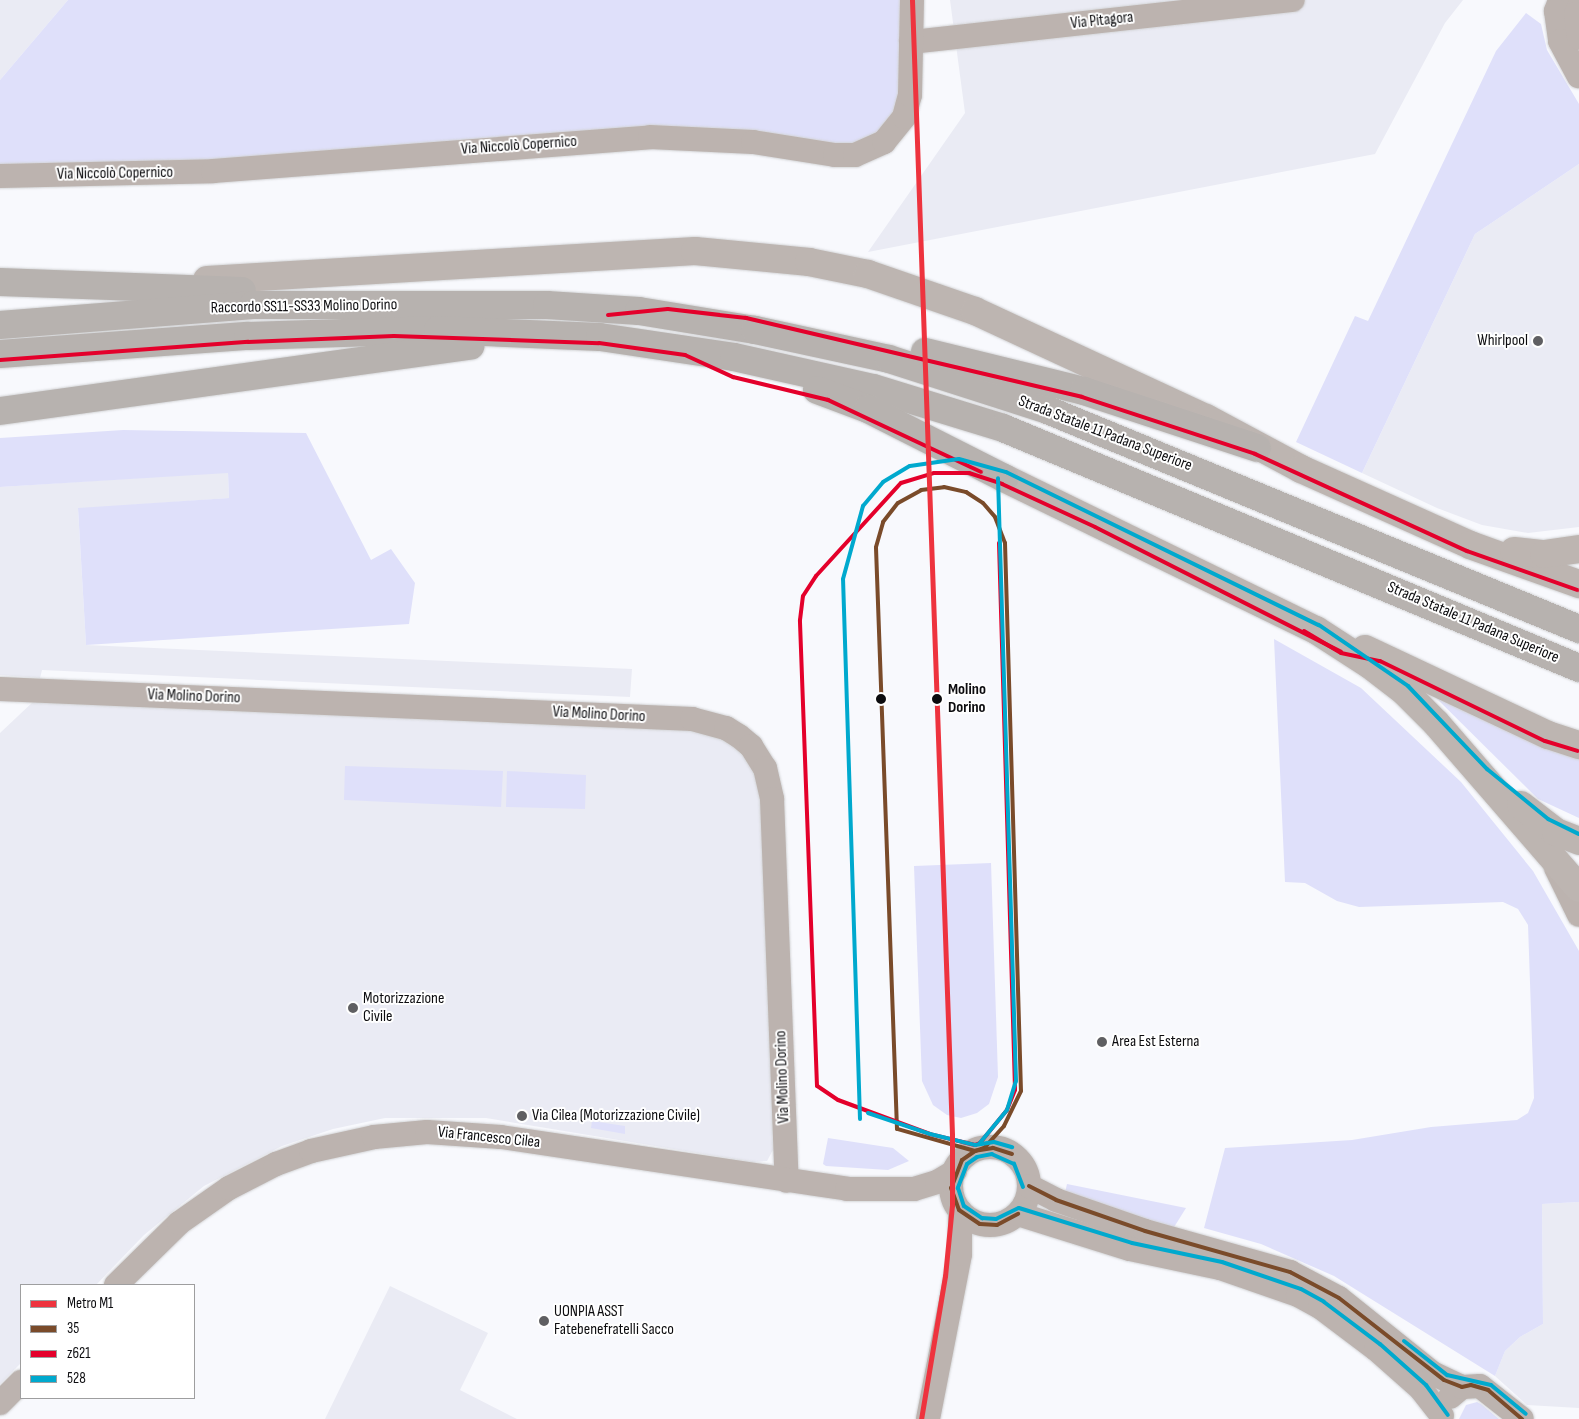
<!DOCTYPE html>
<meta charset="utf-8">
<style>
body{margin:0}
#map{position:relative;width:1579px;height:1419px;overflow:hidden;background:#f8f9fd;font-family:"Sofia Sans Condensed",sans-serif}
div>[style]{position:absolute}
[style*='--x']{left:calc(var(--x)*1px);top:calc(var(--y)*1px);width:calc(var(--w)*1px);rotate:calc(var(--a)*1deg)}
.built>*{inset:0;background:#eaebf4}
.green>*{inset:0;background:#dfe0fa}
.roads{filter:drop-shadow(0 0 1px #d3d4d6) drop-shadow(0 0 1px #d3d4d6)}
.minor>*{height:24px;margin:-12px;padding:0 12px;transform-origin:12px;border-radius:12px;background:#bcb3af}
.minor>.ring{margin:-12px;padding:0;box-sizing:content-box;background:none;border:24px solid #bcb3af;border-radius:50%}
.major>*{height:28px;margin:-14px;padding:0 14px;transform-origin:14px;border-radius:14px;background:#bdb5b1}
.highway>*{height:28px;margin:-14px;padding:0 14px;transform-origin:14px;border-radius:14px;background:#b7b2af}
.bus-1>*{height:4px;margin:-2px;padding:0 2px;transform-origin:2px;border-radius:2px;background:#7a4b2a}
.bus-2>*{height:4px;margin:-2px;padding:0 2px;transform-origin:2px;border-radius:2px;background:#e4002b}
.bus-3>*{height:4px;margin:-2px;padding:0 2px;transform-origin:2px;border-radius:2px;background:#00a9ce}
.metro-1>*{height:5px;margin:-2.5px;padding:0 2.5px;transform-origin:2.5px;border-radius:2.5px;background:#ee333e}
.dots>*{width:14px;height:14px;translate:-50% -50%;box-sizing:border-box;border:2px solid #fff;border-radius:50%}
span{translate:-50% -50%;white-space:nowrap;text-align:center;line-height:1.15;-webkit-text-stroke:4px #fff;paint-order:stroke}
.street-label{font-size:16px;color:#0c0c0f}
.poi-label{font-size:16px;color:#0c0c0f}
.right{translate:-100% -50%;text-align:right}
.left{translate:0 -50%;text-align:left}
.stop-label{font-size:16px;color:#0c0c0f;font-weight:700}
.legend{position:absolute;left:20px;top:1284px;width:175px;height:115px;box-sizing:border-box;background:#fff;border:1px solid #9e9e9f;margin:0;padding:6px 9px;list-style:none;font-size:15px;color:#0c0c0f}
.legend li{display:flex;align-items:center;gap:10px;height:25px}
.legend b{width:25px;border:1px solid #9e9e9f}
</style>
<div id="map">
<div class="built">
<i style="clip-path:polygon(0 0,68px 0,0 80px)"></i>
<i style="clip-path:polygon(950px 0,1463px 0,1445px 23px,1375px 154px,868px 252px,965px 113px)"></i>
<i style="clip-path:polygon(1579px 164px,1579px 527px,1528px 533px,1482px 525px,1437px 508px,1362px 473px,1475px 234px)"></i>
<i style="clip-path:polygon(228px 472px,229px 498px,78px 509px,86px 645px,632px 669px,630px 697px,42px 670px,40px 678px,0 675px,0 487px)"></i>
<i style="clip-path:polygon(35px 700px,684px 728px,718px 732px,757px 766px,766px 815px,773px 1150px,767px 1161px,752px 1162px,486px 1118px,385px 1118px,333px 1129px,282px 1146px,204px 1186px,144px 1235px,96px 1285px,21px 1285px,21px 1363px,0 1384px,0 733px)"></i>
<i style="clip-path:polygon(1579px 1202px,1579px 1408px,1527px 1405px,1495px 1376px,1505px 1351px,1520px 1337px,1543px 1324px,1542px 1204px)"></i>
<i style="clip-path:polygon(390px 1286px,488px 1333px,460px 1390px,517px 1419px,325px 1419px)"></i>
</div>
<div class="green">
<i style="clip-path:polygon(68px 0,912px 0,911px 78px,876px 147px,709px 138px,0 176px,0 80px)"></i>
<i style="clip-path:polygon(1526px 13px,1541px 24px,1547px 50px,1579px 104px,1579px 164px,1475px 234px,1362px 473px,1296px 442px,1355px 316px,1368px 321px,1496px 51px)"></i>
<i style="clip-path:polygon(123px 430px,306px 433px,371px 560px,391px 549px,415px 583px,409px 624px,86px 645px,78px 508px,229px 498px,228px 473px,0 487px,0 438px)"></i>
<i style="clip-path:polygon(1274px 639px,1361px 688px,1461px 782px,1533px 871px,1579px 951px,1579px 1202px,1542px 1204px,1543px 1324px,1520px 1337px,1505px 1351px,1495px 1376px,1334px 1276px,1261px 1244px,1204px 1228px,1225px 1148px,1352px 1140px,1431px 1127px,1517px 1120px,1528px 1113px,1534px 1098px,1528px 925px,1518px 909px,1503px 902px,1359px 907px,1337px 901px,1305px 883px,1285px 882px)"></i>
<i style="clip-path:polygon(1420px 682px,1579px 754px,1579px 818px,1538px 799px)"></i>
<i style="clip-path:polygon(345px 766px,503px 771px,501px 807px,344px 800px)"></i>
<i style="clip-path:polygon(507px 771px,586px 775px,585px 809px,506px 807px)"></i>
<i style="clip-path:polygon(991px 863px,998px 1077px,989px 1104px,977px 1113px,961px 1118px,947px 1115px,933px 1105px,922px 1081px,914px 866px)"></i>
<i style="clip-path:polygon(592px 1121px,625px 1126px,625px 1134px,591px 1128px)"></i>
<i style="clip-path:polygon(828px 1138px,893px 1148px,909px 1161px,888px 1170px,826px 1166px,823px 1164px)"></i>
<i style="clip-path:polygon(1067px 1184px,1186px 1208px,1171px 1232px,1065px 1193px)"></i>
<i style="clip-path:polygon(1477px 1402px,1481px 1404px,1499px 1419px,1459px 1419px,1466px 1405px)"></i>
</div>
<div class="roads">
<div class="minor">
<i style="--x:1560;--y:0;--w:12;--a:110"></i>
<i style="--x:1556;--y:11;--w:30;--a:82"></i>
<i style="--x:1560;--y:41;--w:40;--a:62"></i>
<i style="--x:1579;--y:7;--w:8;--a:113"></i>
<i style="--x:1576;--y:14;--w:24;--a:83"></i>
<i style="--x:911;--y:42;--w:384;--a:-6.3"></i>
<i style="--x:0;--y:176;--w:213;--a:-1.3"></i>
<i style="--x:213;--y:171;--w:438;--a:-4.4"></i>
<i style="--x:650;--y:137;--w:103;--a:2.8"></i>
<i style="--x:753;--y:142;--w:83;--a:9"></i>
<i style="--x:835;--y:155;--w:20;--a:0"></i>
<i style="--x:855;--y:155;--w:32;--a:-24"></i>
<i style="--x:884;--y:142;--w:32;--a:-51"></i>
<i style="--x:904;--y:117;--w:23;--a:-75"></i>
<i style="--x:910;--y:95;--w:95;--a:-88.8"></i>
<i style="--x:0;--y:689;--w:693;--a:2.48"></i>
<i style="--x:692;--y:719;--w:35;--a:15"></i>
<i style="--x:726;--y:728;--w:15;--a:32"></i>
<i style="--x:739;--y:736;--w:16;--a:40"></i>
<i style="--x:751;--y:746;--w:26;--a:58"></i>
<i style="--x:765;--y:768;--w:32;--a:77"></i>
<i style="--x:772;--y:799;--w:382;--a:87.8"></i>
<i style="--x:1556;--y:868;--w:52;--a:63.9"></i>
<i class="ring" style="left:951px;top:1147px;width:54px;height:54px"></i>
<i style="--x:1029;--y:1186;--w:30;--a:27"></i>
<i style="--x:1056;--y:1200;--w:94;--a:19.2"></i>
<i style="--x:1145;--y:1231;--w:151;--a:15.8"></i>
<i style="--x:1290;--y:1272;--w:55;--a:28"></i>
<i style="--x:1339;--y:1298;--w:122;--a:38.7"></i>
<i style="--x:1434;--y:1374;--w:31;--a:25"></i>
<i style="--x:1018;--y:1214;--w:117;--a:17.4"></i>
<i style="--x:1130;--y:1249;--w:92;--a:11.9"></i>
<i style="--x:1220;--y:1268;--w:83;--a:19.1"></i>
<i style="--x:1298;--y:1295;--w:25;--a:29"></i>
<i style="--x:1320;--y:1307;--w:70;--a:36.9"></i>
<i style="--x:1376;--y:1349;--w:60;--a:41.6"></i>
<i style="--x:1421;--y:1389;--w:34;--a:52"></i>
<i style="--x:116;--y:1285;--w:88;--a:-44.5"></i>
<i style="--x:179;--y:1223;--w:61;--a:-35"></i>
<i style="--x:229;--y:1188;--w:53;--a:-27.1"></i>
<i style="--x:276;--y:1164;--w:37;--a:-20"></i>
<i style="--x:311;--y:1151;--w:65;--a:-12.5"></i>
<i style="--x:374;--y:1137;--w:53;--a:-5.4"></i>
<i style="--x:427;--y:1132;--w:74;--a:3.9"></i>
<i style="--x:501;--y:1137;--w:350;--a:8.5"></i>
<i style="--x:847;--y:1189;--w:67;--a:0"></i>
<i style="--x:914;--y:1189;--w:24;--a:-17"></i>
<i style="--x:937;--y:1182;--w:21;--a:-31"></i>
<i style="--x:1450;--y:1397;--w:16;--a:-40"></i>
<i style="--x:1462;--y:1387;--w:18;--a:-3"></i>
<i style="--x:1480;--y:1386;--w:53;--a:38.2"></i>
<i style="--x:0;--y:1403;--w:30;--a:-45"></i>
<i style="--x:928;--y:1419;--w:168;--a:-79"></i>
<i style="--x:960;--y:1254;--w:43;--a:-90"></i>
</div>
<div class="major">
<i style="--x:207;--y:280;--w:489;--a:-3.4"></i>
<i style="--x:695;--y:251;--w:115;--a:5.5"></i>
<i style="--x:809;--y:262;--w:60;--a:11.5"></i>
<i style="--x:868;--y:274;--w:113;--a:19.1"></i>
<i style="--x:975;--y:311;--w:255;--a:24.9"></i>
<i style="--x:1206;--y:418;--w:108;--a:28.2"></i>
<i style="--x:1301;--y:469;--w:185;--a:24.2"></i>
<i style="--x:1470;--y:545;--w:116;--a:19.7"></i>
<i style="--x:1004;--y:478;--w:347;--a:26"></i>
<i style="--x:1316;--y:630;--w:64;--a:32.9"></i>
<i style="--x:1370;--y:665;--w:43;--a:37.4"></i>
<i style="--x:1404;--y:691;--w:45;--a:45"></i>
<i style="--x:1436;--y:723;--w:218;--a:49.1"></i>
<i style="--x:1514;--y:551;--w:30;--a:6"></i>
<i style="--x:1544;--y:554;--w:35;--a:-8"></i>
<i style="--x:1365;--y:649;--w:202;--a:25.2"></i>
<i style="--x:1548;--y:735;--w:33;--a:18"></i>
<i style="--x:1521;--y:805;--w:44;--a:37.6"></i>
<i style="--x:1556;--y:832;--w:25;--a:21"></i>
</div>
<div class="highway">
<i style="--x:0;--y:282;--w:242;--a:2.1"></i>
<i style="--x:0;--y:325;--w:254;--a:-4.5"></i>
<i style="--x:253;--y:305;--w:294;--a:0"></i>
<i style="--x:547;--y:305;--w:92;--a:3.7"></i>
<i style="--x:639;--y:311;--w:118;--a:9.3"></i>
<i style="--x:755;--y:330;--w:137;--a:12.2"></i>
<i style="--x:889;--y:359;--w:164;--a:17.8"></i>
<i style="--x:1045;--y:409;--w:578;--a:22.39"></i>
<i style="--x:925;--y:352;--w:164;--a:13.8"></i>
<i style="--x:1084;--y:391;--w:182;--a:18.2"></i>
<i style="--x:0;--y:354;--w:249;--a:-4.2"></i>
<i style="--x:248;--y:336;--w:190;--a:-1.8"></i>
<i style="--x:438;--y:330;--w:162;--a:2.5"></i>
<i style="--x:600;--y:337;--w:135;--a:8.5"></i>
<i style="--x:734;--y:357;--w:142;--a:12.6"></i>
<i style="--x:873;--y:388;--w:136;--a:17.1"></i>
<i style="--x:1003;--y:428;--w:624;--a:22.62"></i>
<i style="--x:817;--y:390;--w:54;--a:20.4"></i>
<i style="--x:868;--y:409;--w:153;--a:26.9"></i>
<i style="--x:0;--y:411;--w:475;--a:-7.9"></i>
</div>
</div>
<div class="bus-1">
<i style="--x:944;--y:487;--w:23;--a:13"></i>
<i style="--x:966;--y:492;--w:20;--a:33"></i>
<i style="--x:983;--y:503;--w:18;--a:49"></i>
<i style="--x:995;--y:517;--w:28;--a:69"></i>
<i style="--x:1005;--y:543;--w:548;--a:88.33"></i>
<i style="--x:1021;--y:1091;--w:39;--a:116"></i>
<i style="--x:1004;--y:1126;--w:30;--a:132"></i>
<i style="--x:984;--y:1148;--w:9;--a:162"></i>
<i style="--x:975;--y:1151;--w:81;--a:-164.2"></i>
<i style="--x:897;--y:1129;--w:582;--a:-92.07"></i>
<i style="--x:876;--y:547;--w:26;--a:-74"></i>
<i style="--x:883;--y:522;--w:24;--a:-52"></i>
<i style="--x:898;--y:503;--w:26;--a:-29"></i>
<i style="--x:921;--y:490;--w:23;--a:-7"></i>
<i style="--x:1012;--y:1154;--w:20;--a:-162"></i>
<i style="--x:993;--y:1148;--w:18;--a:171"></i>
<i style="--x:975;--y:1151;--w:16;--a:145"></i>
<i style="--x:962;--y:1160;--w:30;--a:111"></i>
<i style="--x:951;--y:1188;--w:23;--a:70"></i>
<i style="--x:959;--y:1210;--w:25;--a:34"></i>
<i style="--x:980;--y:1224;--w:17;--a:3"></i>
<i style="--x:997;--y:1225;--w:24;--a:-28"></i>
<i style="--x:1029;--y:1186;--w:30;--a:27"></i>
<i style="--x:1056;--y:1200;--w:94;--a:19.2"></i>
<i style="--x:1145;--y:1231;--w:151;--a:15.8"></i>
<i style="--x:1290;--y:1272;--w:55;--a:28"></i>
<i style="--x:1339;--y:1298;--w:133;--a:38"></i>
<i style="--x:1444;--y:1380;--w:19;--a:21"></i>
<i style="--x:1462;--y:1387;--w:9;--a:-13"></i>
<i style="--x:1471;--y:1385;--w:18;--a:16"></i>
<i style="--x:1488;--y:1390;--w:45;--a:40.5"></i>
</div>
<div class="bus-2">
<i style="--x:608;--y:315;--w:60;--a:-5.7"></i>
<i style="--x:668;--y:309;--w:79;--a:6.6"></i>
<i style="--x:746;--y:318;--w:345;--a:13.2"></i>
<i style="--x:1082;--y:397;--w:182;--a:18.2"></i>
<i style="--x:1255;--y:454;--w:233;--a:24.6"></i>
<i style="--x:1467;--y:551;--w:117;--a:19.5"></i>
<i style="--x:0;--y:360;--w:249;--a:-4.2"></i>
<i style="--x:248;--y:342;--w:146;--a:-2.4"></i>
<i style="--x:394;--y:336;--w:205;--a:2"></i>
<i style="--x:599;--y:343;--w:87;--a:7.9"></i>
<i style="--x:685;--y:355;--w:53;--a:24.6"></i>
<i style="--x:733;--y:377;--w:98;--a:13.6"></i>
<i style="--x:828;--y:400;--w:169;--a:25.2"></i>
<i style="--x:999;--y:543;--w:547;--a:88.32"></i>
<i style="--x:1015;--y:1090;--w:22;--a:112"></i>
<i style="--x:1007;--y:1110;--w:43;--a:129.3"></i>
<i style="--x:980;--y:1143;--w:5;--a:158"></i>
<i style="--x:975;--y:1145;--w:46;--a:-166.3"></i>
<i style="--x:930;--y:1134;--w:98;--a:-159.7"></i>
<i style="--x:838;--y:1100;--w:25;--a:-146"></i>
<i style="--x:817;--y:1086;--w:466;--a:-92.1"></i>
<i style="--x:800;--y:620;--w:24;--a:-83"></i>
<i style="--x:803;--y:596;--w:24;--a:-57"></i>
<i style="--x:816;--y:576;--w:126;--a:-47.6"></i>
<i style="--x:901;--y:483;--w:34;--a:-17"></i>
<i style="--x:934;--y:473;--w:35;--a:0"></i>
<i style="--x:969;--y:473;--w:35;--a:18"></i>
<i style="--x:1002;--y:484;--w:102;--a:24.8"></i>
<i style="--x:1095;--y:527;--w:276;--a:26.9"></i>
<i style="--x:1304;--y:631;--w:43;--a:30.7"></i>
<i style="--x:1341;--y:653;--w:40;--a:12"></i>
<i style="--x:1380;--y:661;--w:183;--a:25.9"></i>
<i style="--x:1545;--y:741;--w:34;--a:17"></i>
</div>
<div class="bus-3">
<i style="--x:868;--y:1113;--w:65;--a:18.7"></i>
<i style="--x:930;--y:1134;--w:46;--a:13.7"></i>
<i style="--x:975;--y:1145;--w:19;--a:-9"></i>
<i style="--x:994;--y:1142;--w:19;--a:16"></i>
<i style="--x:860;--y:1119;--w:540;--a:-91.8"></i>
<i style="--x:843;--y:579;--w:76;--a:-74.7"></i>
<i style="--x:863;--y:506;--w:31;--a:-50"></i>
<i style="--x:883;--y:482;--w:31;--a:-31"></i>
<i style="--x:910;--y:466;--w:49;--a:-8.1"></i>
<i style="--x:959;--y:459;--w:49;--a:15.5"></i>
<i style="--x:1006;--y:472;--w:348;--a:26.1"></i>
<i style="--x:1319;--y:625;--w:108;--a:34.4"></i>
<i style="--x:1408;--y:686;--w:115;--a:46.4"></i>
<i style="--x:1487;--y:769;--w:79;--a:39.3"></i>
<i style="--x:1548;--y:819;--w:34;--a:26"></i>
<i style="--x:979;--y:1144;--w:44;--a:-50.5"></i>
<i style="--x:1007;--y:1110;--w:30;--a:-73"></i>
<i style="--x:1016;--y:1081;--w:603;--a:-91.71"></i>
<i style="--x:1023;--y:1187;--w:25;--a:-111"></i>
<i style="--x:1014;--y:1164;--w:24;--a:-156"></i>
<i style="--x:992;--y:1154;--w:15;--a:169"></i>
<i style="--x:977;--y:1157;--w:12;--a:145"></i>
<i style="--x:967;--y:1164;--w:26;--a:111"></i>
<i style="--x:958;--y:1188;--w:19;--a:72"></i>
<i style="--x:964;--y:1206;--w:22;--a:34"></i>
<i style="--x:982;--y:1218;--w:14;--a:4"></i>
<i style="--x:996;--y:1219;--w:25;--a:-26"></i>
<i style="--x:1019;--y:1208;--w:118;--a:17.2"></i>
<i style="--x:1132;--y:1243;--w:92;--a:11.9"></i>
<i style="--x:1222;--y:1262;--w:83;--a:18.9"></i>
<i style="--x:1301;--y:1289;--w:26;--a:29"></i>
<i style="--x:1324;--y:1302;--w:70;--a:36.9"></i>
<i style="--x:1380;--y:1344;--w:62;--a:41.7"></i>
<i style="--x:1426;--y:1385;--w:37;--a:54"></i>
<i style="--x:1404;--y:1341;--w:55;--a:38.3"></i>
<i style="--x:1447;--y:1375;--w:45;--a:12.8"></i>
<i style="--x:1491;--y:1385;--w:45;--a:39.6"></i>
</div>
<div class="metro-1">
<i style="--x:912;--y:0;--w:1136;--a:87.98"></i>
<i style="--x:952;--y:1135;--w:70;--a:90"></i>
<i style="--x:952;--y:1205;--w:71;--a:95.6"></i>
<i style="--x:945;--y:1276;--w:145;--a:99.5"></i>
</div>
<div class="dots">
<i style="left:1538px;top:341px;background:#5f5f62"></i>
<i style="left:881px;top:699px;background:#0c0c0f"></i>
<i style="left:937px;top:699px;background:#0c0c0f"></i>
<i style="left:353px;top:1008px;background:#5f5f62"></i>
<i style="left:1102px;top:1042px;background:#5f5f62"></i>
<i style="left:522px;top:1116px;background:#5f5f62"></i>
<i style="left:544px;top:1321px;background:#5f5f62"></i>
</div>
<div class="street-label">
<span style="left:1102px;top:21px;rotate:-6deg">Via Pitagora</span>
<span style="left:519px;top:146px;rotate:-4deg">Via Niccolò Copernico</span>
<span style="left:115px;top:174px;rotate:-1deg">Via Niccolò Copernico</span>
<span style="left:304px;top:307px;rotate:-1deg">Raccordo SS11-SS33 Molino Dorino</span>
<span style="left:1105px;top:434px;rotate:21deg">Strada Statale 11 Padana Superiore</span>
<span style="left:1473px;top:623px;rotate:23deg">Strada Statale 11 Padana Superiore</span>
<span style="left:194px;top:697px;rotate:2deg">Via Molino Dorino</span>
<span style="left:599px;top:715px;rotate:3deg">Via Molino Dorino</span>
<span style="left:783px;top:1077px;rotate:-92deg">Via Molino Dorino</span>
<span style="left:489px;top:1138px;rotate:6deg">Via Francesco Cilea</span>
</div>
<div class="poi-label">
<span class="right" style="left:1528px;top:341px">Whirlpool</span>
<span class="left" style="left:363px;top:1008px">Motorizzazione<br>Civile</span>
<span class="left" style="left:1112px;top:1042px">Area Est Esterna</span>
<span class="left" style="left:532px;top:1116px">Via Cilea (Motorizzazione Civile)</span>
<span class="left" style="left:554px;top:1321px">UONPIA ASST<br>Fatebenefratelli Sacco</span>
</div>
<div class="stop-label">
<span class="left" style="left:948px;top:699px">Molino<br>Dorino</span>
</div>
<ul class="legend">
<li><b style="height:6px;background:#ee333e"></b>Metro M1</li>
<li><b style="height:6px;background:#7a4b2a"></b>35</li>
<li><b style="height:6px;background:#e4002b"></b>z621</li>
<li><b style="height:6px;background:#00a9ce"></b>528</li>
</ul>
</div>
